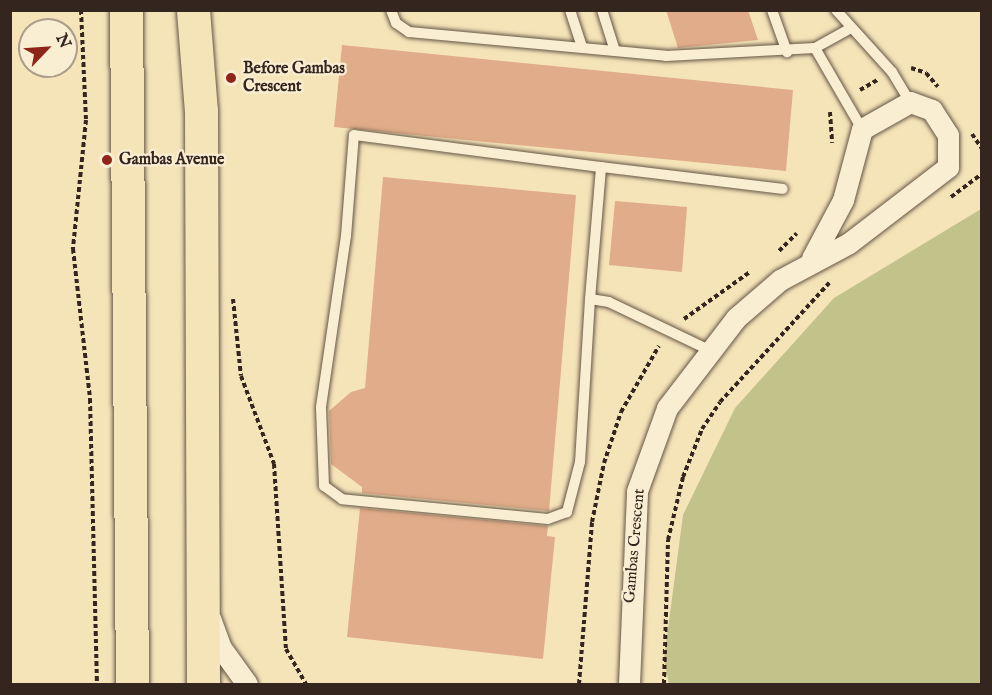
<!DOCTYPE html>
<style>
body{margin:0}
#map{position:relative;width:992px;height:695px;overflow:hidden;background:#f6e4b9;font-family:"IM FELL English",serif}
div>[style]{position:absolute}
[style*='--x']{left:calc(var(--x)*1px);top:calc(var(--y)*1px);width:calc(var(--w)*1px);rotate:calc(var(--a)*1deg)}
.green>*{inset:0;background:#c2c28b}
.building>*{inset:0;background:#e1ac8a}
.path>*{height:4px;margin-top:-2px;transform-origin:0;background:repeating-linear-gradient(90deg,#34261f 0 4.5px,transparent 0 7.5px)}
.roads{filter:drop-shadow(0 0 2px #645646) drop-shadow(0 0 2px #645646)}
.lane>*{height:10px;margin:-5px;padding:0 5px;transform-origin:5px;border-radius:5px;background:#f9edd2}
.street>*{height:21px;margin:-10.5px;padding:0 10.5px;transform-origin:10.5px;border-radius:10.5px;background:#f9edd2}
.primary>*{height:33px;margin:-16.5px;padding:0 16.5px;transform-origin:16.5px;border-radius:16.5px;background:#f6e4b9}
.dots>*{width:16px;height:16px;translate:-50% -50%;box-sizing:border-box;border:3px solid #f9edd2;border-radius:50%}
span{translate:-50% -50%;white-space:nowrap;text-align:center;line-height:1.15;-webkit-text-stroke:4.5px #f9edd2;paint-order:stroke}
.poi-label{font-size:16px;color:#34261f;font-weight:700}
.left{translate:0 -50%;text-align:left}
.street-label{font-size:16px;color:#34261f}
.frame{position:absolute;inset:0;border:12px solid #34261f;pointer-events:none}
.north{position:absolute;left:18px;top:18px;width:60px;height:60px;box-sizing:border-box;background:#f9edd2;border:2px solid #aa9d8a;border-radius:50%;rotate:65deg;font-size:16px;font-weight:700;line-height:24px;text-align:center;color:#34261f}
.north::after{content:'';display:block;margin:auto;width:21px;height:27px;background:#8f2418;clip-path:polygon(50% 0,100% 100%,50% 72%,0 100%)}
</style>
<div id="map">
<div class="green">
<i style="clip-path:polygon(981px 209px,981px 684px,669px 684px,664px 659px,683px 515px,735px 408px,834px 298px)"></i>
</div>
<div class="building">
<i style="clip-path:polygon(666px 10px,748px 10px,758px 40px,678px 48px)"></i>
<i style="clip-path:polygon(342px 45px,793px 90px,786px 171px,334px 127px)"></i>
<i style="clip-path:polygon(383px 177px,576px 195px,549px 511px,362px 493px,362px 487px,331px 464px,329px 411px,351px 392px,365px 388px)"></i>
<i style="clip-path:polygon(615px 201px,687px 207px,682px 272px,609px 265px)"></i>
<i style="clip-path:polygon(360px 508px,548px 526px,547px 536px,555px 537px,543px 659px,347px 637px)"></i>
</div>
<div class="path">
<i style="--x:81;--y:10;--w:110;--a:87.4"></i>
<i style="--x:86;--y:120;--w:130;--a:95.8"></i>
<i style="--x:73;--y:249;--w:151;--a:83.5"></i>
<i style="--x:90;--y:399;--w:285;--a:88.6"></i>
<i style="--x:911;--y:68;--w:16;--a:18"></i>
<i style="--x:926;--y:73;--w:18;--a:49"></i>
<i style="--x:860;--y:90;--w:20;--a:-30"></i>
<i style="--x:830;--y:112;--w:31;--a:86"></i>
<i style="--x:972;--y:134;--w:18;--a:56"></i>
<i style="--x:951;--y:197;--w:39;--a:-37"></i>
<i style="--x:779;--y:251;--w:25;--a:-45"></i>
<i style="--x:233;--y:299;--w:77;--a:84.1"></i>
<i style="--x:241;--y:376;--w:94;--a:69.4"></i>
<i style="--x:274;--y:464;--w:185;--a:86.3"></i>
<i style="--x:286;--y:649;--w:40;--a:60.3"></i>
<i style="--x:684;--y:319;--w:82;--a:-35.6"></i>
<i style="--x:579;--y:684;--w:163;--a:-85.4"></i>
<i style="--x:592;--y:522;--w:60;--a:-78.5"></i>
<i style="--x:604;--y:463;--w:54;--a:-71.6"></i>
<i style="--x:621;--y:412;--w:76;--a:-60.1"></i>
<i style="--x:664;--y:684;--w:144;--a:-88.4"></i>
<i style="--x:668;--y:540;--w:65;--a:-76.6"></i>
<i style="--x:683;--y:477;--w:52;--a:-68.4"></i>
<i style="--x:702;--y:429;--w:32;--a:-56"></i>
<i style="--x:720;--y:402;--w:163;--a:-47.5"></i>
</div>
<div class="roads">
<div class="lane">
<i style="--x:391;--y:10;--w:14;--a:69"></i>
<i style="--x:396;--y:23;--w:16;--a:35"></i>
<i style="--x:409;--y:32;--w:258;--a:5.3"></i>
<i style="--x:666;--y:56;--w:149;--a:-3.1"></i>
<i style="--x:815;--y:48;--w:41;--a:-29.1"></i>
<i style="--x:570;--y:10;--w:38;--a:72"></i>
<i style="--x:602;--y:10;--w:43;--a:72.4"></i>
<i style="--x:772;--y:10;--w:45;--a:70.3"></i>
<i style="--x:836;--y:10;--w:84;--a:47.9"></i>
<i style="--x:892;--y:72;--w:35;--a:59"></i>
<i style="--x:815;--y:48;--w:94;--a:59.9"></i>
<i style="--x:590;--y:299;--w:163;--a:93.5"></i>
<i style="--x:580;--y:462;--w:52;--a:104.6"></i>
<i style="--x:567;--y:512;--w:20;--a:160"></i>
<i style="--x:548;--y:519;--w:207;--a:-174.5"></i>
<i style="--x:342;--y:499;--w:22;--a:-144"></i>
<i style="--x:324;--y:486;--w:79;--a:-92.2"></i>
<i style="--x:321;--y:407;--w:173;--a:-81.7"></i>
<i style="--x:346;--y:236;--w:101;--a:-85.5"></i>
<i style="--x:354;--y:135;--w:249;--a:7.4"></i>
<i style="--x:707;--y:349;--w:109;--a:-154.4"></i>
<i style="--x:609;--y:302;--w:19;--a:-171"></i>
<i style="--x:590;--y:299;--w:132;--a:-85.2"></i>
<i style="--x:601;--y:167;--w:183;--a:6.9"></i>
</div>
<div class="street">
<i style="--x:210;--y:618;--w:32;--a:70"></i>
<i style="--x:221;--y:648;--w:44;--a:54.2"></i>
<i style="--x:629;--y:684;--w:193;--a:-87.6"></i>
<i style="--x:637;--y:491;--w:88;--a:-70.1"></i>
<i style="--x:667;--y:408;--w:113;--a:-52.5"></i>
<i style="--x:736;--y:318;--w:58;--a:-40.8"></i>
<i style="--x:780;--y:280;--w:78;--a:-28.2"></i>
<i style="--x:849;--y:243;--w:125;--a:-37.5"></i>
<i style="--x:948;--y:167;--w:32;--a:-90"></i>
<i style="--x:948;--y:135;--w:30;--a:-123"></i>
<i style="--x:932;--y:110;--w:23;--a:-160"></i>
<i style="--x:910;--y:102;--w:55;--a:150.6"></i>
<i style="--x:862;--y:129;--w:73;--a:105"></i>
<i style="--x:843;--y:200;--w:66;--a:118.1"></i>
</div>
<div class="primary">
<i style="--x:126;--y:10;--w:674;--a:89.49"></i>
<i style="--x:193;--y:10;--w:101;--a:85.5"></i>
<i style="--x:201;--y:111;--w:573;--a:89.8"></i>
</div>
</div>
<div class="dots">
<i style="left:231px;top:78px;background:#8f2418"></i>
<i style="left:107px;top:160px;background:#8f2418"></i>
</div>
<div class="poi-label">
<span class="left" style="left:243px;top:78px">Before Gambas<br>Crescent</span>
<span class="left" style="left:119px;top:160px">Gambas Avenue</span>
</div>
<div class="street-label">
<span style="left:635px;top:546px;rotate:-85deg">Gambas Crescent</span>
</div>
<div class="frame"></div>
<div class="north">N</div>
</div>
